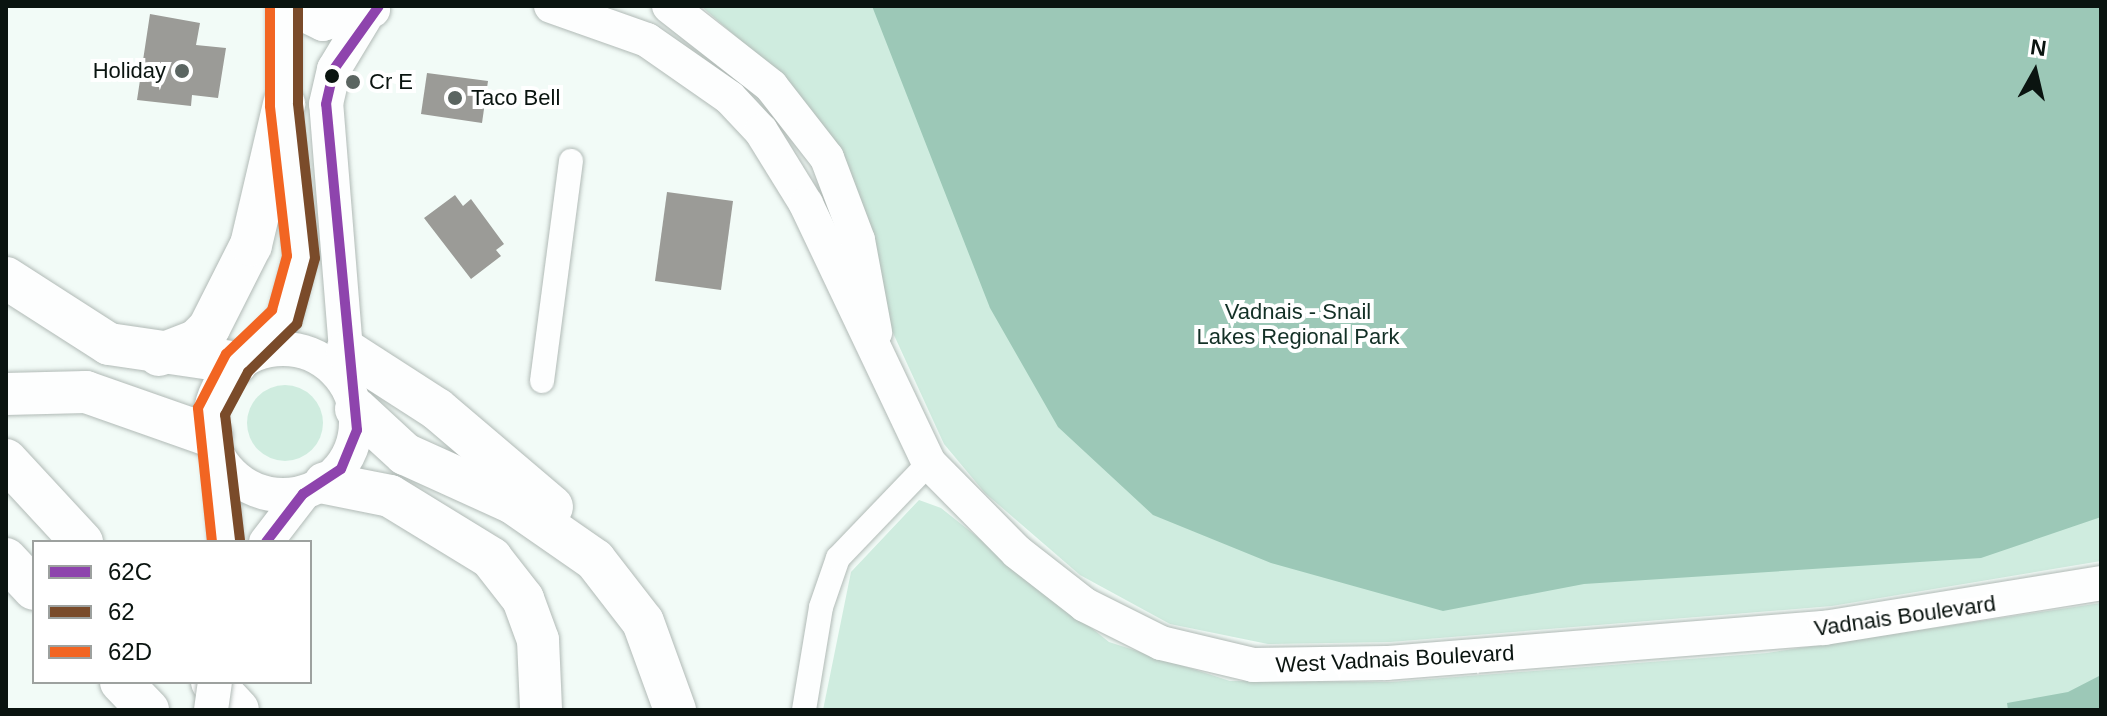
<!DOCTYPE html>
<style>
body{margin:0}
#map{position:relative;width:2107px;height:716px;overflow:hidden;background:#f2fbf7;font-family:Helvetica,sans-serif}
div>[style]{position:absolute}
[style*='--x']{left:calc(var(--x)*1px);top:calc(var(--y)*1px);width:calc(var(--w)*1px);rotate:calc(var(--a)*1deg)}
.green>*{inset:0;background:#cfecdf}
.round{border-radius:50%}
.water>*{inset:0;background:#9cc8b7}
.building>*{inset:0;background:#9b9b97}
.roads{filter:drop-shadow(0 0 2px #b1bab6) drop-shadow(0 0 2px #b1bab6)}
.street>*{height:24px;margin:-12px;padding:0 12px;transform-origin:12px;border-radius:12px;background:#fdfefe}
.secondary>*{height:34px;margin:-17px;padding:0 17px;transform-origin:17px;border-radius:17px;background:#fdfefe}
.secondary>.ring{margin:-17px;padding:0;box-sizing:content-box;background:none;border:34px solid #fdfefe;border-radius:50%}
.highway>*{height:42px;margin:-21px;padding:0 21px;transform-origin:21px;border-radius:21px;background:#fdfefe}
.bridges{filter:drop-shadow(0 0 2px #b1bab6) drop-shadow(0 0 2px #b1bab6)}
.secondary-bridge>*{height:34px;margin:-17px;padding:0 17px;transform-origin:17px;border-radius:17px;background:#fdfefe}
.bus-1>*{height:10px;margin:-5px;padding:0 5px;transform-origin:5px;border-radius:5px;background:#8e44ad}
.bus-2>*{height:10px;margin:-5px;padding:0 5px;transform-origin:5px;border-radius:5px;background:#7a4b2a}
.bus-3>*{height:10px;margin:-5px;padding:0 5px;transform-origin:5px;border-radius:5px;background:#f26522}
.dots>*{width:22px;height:22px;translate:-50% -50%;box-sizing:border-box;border:4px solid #fff;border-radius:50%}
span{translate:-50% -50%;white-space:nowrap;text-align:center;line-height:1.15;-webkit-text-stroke:8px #fff;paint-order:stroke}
.poi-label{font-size:22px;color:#0a1410}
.right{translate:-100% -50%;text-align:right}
.left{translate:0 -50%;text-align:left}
.park-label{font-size:22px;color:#133026}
.street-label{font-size:22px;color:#0a1410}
.frame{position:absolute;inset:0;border:8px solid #0a1410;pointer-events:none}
.legend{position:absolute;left:32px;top:540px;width:280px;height:144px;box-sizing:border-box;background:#fff;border:2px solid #9da19f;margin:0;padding:10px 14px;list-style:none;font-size:24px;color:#0a1410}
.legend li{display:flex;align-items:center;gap:16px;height:40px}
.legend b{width:40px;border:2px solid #9da19f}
.north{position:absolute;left:1995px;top:32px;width:80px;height:80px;-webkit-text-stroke:6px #fff;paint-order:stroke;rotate:8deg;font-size:22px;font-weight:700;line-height:32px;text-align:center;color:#0a1410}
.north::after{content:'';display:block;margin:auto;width:28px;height:36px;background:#0a1410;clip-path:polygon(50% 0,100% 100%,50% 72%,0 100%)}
</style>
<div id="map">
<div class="green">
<i style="clip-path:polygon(701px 6px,2101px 6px,2101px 561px,1832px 606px,1390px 642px,1268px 644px,1170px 624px,1080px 575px,985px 493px,944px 444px,771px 67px)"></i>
<i class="round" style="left:247px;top:385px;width:76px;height:76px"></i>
<i style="clip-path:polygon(919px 500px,941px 508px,1109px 642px,1230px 681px,1391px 682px,1767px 653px,2101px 603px,2101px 710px,823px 710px,851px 572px)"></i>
</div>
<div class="water">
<i style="clip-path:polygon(872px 6px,2101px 6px,2101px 517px,1981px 558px,1584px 584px,1443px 611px,1271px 563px,1153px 515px,1058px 427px,990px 308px)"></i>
<i style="clip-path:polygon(2101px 675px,2101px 710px,2008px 710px,2007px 703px,2068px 692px)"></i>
</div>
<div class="building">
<i style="clip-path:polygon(150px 14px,200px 23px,196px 45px,226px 48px,218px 98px,192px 95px,191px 106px,137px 100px)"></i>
<i style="clip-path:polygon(427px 73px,488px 81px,482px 123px,421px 114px)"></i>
<i style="clip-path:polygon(667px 192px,733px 201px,721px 290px,655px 281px)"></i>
<i style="clip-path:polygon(455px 195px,463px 206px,471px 199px,504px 244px,496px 250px,501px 256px,471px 279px,424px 218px)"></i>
</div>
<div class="roads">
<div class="street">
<i style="--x:542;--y:381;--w:222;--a:-82.5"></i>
<i style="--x:804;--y:710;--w:104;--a:-80.6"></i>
<i style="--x:821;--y:607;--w:52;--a:-70.9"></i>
<i style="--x:838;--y:558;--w:132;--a:-46.2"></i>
</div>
<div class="secondary">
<i style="--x:286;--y:6;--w:41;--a:25.9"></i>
<i style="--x:323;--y:24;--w:52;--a:-15.6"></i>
<i style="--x:551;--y:6;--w:102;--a:19.5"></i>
<i style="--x:647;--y:40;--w:101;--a:34.9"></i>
<i style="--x:730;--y:98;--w:45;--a:46.8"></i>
<i style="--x:761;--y:131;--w:86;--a:58.3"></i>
<i style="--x:806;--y:204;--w:287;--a:64.6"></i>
<i style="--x:929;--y:463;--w:125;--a:45.3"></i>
<i style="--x:1017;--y:552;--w:86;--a:37.9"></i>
<i style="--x:1085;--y:605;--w:85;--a:26.6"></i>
<i style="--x:1161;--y:643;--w:95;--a:13.4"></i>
<i style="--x:1253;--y:665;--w:134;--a:-0.9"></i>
<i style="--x:1387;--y:663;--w:438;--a:-4.6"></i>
<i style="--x:1824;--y:628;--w:281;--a:-9.2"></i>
<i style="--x:669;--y:6;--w:130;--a:38.1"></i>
<i style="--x:771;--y:86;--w:91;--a:52.1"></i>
<i style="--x:827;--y:158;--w:88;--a:69.3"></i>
<i style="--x:858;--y:240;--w:94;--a:79.5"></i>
<i class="ring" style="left:210px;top:349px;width:112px;height:112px"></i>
<i style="--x:254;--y:354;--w:48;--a:-50"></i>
<i style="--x:285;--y:317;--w:62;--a:-75.1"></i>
<i style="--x:301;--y:257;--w:154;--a:-96.3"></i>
<i style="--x:284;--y:104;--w:98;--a:-90"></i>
<i style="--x:348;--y:375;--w:272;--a:-94.6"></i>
<i style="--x:326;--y:104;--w:36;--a:-77"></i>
<i style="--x:334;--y:69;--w:62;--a:-58.9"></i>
<i style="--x:219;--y:458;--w:84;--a:85.2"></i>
<i style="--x:266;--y:542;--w:61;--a:-52.4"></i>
</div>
<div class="highway">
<i style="--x:6;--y:278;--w:122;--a:32.7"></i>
<i style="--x:109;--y:344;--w:129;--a:8.4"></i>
<i style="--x:347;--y:351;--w:107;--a:32.8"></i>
<i style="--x:437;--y:409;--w:151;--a:40.4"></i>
<i style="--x:159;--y:355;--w:40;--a:-21"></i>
<i style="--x:196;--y:341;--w:18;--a:-45"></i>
<i style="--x:209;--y:328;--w:93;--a:-63.2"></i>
<i style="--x:251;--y:245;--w:145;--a:-76.8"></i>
<i style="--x:6;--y:394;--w:80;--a:-1.4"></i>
<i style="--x:86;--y:392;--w:133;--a:19.4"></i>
<i style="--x:356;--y:409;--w:67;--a:42.6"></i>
<i style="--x:405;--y:454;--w:119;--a:24.4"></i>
<i style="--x:513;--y:503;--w:100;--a:34.8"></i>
<i style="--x:595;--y:560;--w:78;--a:52.3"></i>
<i style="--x:643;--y:622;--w:94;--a:70"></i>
<i style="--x:6;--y:460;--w:112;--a:47.2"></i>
<i style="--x:325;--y:483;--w:66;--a:11.3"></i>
<i style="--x:390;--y:496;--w:119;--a:31.5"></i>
<i style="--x:491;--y:558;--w:52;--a:52"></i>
<i style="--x:523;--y:599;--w:44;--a:69.9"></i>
<i style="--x:538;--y:640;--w:70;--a:87.5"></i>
<i style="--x:6;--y:559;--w:41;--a:47"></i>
<i style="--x:121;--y:682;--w:39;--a:46"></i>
<i style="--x:212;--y:682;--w:38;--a:47"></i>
</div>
</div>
<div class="bridges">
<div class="secondary-bridge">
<i style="--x:211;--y:710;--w:28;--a:-82"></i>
</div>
</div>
<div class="bus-1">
<i style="--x:266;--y:542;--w:61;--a:-52.4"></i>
<i style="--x:303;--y:494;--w:45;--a:-33.3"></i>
<i style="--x:341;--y:469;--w:42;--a:-67.7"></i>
<i style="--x:357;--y:430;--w:327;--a:-95.4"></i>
<i style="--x:326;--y:104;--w:36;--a:-77"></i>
<i style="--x:334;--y:69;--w:77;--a:-54.5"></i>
</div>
<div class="bus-2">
<i style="--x:240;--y:540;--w:126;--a:-96.8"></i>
<i style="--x:225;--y:415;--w:49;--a:-61.9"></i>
<i style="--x:248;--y:372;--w:69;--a:-44.4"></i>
<i style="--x:297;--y:324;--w:68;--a:-74.7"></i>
<i style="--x:315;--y:258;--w:156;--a:-96.3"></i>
<i style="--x:298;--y:103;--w:97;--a:-90"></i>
</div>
<div class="bus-3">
<i style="--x:212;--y:542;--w:135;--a:-96"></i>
<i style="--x:198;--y:408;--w:61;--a:-62.6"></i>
<i style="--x:226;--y:354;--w:64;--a:-43.7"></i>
<i style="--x:272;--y:310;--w:56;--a:-74.5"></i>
<i style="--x:287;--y:256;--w:151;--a:-96.5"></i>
<i style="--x:270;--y:106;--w:100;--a:-90"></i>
</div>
<div class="dots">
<i style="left:182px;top:71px;background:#5b6561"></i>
<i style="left:332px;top:76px;background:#0a1410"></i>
<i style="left:353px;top:82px;background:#5b6561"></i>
<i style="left:455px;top:98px;background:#5b6561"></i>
</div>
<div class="poi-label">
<span class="right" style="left:166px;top:71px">Holiday</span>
<span class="left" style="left:369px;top:82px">Cr E</span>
<span class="left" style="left:471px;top:98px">Taco Bell</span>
</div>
<div class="park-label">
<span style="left:1298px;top:324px">Vadnais - Snail<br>Lakes Regional Park</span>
</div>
<div class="street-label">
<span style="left:1905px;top:616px;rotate:-8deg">Vadnais Boulevard</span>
<span style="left:1395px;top:659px;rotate:-3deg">West Vadnais Boulevard</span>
</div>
<div class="frame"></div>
<ul class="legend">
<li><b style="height:10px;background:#8e44ad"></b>62C</li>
<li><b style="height:10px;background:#7a4b2a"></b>62</li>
<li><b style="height:10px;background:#f26522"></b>62D</li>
</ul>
<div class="north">N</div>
</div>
